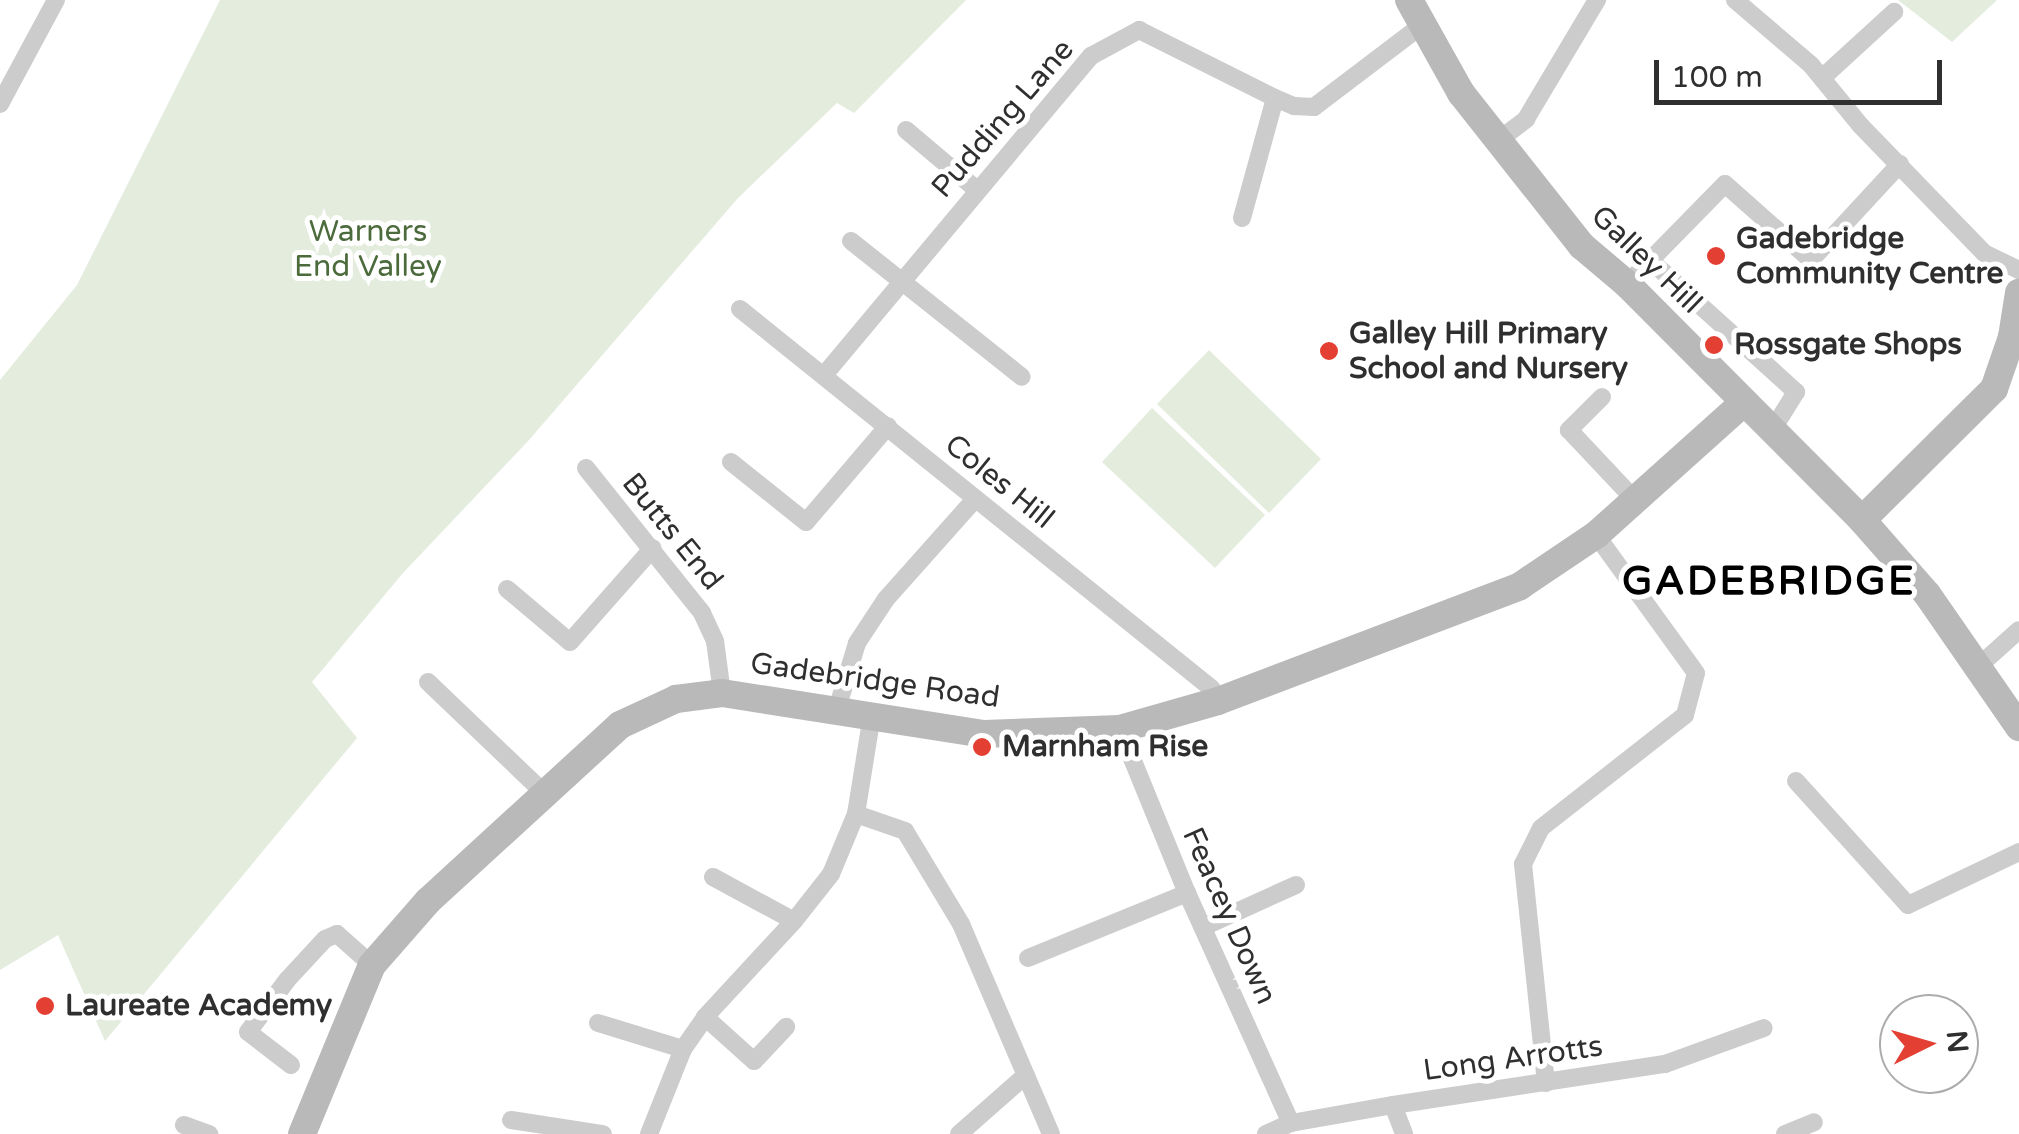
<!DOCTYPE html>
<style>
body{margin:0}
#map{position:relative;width:2019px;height:1134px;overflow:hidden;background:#fff;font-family:"Varela Round",sans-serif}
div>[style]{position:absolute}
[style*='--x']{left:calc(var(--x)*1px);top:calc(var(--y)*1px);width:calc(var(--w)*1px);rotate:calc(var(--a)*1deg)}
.green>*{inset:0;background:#e3ecdd}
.street>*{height:18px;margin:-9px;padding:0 9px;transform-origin:9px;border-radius:9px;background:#ccc}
.secondary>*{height:28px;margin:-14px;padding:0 14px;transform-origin:14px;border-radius:14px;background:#b9b9b9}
.dots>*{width:28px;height:28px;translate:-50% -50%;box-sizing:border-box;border:5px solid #fff;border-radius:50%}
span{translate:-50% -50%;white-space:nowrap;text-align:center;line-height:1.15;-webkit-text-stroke:10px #fff;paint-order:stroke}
.street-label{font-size:30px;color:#2f2f2f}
.park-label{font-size:30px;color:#4c6b3c}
.poi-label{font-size:30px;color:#2f2f2f;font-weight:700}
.left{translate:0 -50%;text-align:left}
.district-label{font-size:40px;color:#000;font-weight:700;letter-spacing:2.5px}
.north{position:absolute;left:1879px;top:994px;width:100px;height:100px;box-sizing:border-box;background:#fff;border:2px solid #acacac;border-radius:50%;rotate:85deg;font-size:28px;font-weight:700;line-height:40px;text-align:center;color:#2f2f2f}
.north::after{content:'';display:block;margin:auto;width:35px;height:45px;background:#e43f33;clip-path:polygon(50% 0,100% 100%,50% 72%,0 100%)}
.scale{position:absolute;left:1654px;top:60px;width:288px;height:45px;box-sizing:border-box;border:5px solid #2f2f2f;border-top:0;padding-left:12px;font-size:30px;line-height:35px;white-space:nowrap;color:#2f2f2f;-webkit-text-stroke:8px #fff;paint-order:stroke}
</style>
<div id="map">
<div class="green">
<i style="clip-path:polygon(220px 0,966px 0,854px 113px,837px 103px,738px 198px,529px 440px,403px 573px,312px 682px,357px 738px,105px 1041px,58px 935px,0 970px,0 380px,77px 285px)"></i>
<i style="clip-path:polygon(1898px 0,1997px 0,1952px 42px)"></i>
<i style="clip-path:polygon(1209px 350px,1321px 459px,1269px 513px,1157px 404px)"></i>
<i style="clip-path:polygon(1152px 408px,1265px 515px,1215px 568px,1102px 462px)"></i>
</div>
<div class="street">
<i style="--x:1735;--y:0;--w:100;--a:40.5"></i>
<i style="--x:1811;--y:65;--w:79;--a:50.7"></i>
<i style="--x:1861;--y:126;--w:177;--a:45.9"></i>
<i style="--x:1984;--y:253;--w:39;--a:26"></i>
<i style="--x:1822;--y:78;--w:98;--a:-42.5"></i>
<i style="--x:0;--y:104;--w:118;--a:-61.7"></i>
<i style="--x:906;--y:130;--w:92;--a:40.1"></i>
<i style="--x:1496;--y:142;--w:38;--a:-37"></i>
<i style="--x:1526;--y:119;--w:139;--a:-59.2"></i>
<i style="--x:1242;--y:218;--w:124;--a:-74.6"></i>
<i style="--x:851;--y:241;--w:218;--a:38.5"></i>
<i style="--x:1650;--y:260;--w:197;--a:42.1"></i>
<i style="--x:1796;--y:392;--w:44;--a:121.9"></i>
<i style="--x:1627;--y:284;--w:140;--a:-45.6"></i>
<i style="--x:1725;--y:184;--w:115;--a:41.5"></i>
<i style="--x:1811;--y:260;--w:131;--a:-47.2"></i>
<i style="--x:740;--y:309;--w:605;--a:38.82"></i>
<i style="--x:1211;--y:688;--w:15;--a:62"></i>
<i style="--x:825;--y:374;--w:415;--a:-50.1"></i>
<i style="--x:1091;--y:56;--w:55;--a:-28.4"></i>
<i style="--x:1139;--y:30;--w:152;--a:26.6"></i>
<i style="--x:1275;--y:98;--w:21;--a:23"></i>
<i style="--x:1294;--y:106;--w:20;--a:3"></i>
<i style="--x:1314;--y:107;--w:136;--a:-37.2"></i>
<i style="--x:1602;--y:397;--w:47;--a:135"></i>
<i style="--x:1569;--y:430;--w:98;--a:46.7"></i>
<i style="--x:731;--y:462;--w:96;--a:38.7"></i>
<i style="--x:806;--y:522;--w:126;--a:-49.5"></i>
<i style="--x:586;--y:468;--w:186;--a:51.3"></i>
<i style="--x:702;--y:613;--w:31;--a:65"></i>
<i style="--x:715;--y:641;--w:52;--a:82.3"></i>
<i style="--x:507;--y:589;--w:82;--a:40.1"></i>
<i style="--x:570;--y:642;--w:125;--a:-48.6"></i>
<i style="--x:1980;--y:665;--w:52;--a:-41.9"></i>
<i style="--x:428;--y:682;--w:162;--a:43.7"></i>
<i style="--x:837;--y:709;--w:69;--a:-73.1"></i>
<i style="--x:857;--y:643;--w:53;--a:-56.6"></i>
<i style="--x:886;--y:599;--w:134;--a:-48.3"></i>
<i style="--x:1120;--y:729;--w:177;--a:67.8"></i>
<i style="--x:1187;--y:893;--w:252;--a:65.7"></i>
<i style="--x:1796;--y:781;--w:167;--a:47.9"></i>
<i style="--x:1908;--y:905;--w:123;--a:-25.5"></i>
<i style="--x:856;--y:814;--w:52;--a:19.1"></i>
<i style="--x:905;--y:831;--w:109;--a:58.9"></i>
<i style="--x:961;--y:924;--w:228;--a:66.8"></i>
<i style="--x:713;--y:877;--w:92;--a:28.5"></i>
<i style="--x:1203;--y:927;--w:102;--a:-24.3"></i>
<i style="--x:1028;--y:958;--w:172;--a:-22.2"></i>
<i style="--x:705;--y:1017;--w:66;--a:41.9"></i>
<i style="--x:754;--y:1061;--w:47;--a:-46.7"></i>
<i style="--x:598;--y:1023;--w:89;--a:17"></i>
<i style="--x:291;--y:1065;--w:54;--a:-142.5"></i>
<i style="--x:248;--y:1032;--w:66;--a:-53"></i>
<i style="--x:288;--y:979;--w:54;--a:-47.2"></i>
<i style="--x:325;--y:939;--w:13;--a:-23"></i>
<i style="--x:337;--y:934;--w:47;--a:41.5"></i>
<i style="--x:1546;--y:1083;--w:220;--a:-96"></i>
<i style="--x:1523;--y:864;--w:40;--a:-63.4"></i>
<i style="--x:1541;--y:828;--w:183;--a:-38.1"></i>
<i style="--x:1685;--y:715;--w:43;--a:-75.3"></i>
<i style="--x:1696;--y:673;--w:170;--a:-125.9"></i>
<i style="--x:1393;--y:1105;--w:31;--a:69"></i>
<i style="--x:511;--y:1120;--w:93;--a:8.7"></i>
<i style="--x:184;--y:1125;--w:27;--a:20"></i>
<i style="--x:649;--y:1134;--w:92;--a:-68.2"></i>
<i style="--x:683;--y:1049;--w:39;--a:-55"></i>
<i style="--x:705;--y:1017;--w:131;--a:-47.2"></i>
<i style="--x:794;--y:921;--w:60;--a:-51.8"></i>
<i style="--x:831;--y:874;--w:65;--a:-67.4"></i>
<i style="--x:856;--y:814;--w:100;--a:-80.8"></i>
<i style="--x:959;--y:1134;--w:89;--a:-41.4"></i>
<i style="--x:1266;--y:1134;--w:27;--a:-24"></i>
<i style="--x:1291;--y:1123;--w:104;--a:-10"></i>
<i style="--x:1393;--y:1105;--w:275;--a:-8.6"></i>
<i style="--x:1665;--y:1064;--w:105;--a:-20"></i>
<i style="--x:1785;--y:1134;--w:31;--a:-22"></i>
</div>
<div class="secondary">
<i style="--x:1409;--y:0;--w:107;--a:60.8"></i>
<i style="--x:1461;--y:93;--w:195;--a:51.7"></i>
<i style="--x:1582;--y:246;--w:59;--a:40.2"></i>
<i style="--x:1627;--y:284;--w:333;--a:45.1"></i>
<i style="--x:1862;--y:520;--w:98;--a:48.7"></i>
<i style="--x:1927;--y:594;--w:162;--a:55.3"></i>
<i style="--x:1862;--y:520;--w:186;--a:-44.8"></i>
<i style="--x:1994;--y:389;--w:55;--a:-70.9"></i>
<i style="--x:2012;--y:337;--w:45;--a:-81"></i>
<i style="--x:302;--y:1134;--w:183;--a:-67.5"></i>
<i style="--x:372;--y:965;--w:85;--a:-48.8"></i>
<i style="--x:428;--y:901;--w:260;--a:-42.5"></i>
<i style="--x:620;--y:725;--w:62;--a:-24.9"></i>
<i style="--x:676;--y:699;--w:46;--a:-7.4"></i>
<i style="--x:722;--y:693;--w:265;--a:8.9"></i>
<i style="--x:984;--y:734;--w:136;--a:-2.1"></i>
<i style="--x:1120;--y:729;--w:102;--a:-15.9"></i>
<i style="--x:1218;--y:701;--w:323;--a:-20.8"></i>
<i style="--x:1520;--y:586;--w:92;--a:-33.9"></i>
<i style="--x:1596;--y:535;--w:199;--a:-41.9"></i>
</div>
<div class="dots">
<i style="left:1716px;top:256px;background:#e43f33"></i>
<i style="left:1714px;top:345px;background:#e43f33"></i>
<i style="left:1329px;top:351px;background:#e43f33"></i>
<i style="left:982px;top:747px;background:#e43f33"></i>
<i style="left:45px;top:1006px;background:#e43f33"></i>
</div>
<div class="street-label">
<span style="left:1003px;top:119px;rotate:-49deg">Pudding Lane</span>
<span style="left:1646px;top:260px;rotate:44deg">Galley Hill</span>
<span style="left:999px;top:482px;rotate:39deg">Coles Hill</span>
<span style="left:672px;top:532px;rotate:51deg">Butts End</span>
<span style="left:875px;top:681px;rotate:8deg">Gadebridge Road</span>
<span style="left:1229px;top:916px;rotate:66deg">Feacey Down</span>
<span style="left:1513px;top:1059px;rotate:-8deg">Long Arrotts</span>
</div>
<div class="park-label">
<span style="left:368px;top:249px">Warners<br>End Valley</span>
</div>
<div class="poi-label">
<span class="left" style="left:1736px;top:256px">Gadebridge<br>Community Centre</span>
<span class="left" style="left:1349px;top:351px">Galley Hill Primary<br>School and Nursery</span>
<span class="left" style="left:1734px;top:345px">Rossgate Shops</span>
<span class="left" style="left:1002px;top:747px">Marnham Rise</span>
<span class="left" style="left:65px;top:1006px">Laureate Academy</span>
</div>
<div class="district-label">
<span style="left:1769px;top:581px">GADEBRIDGE</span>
</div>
<div class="north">N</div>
<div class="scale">100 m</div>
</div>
